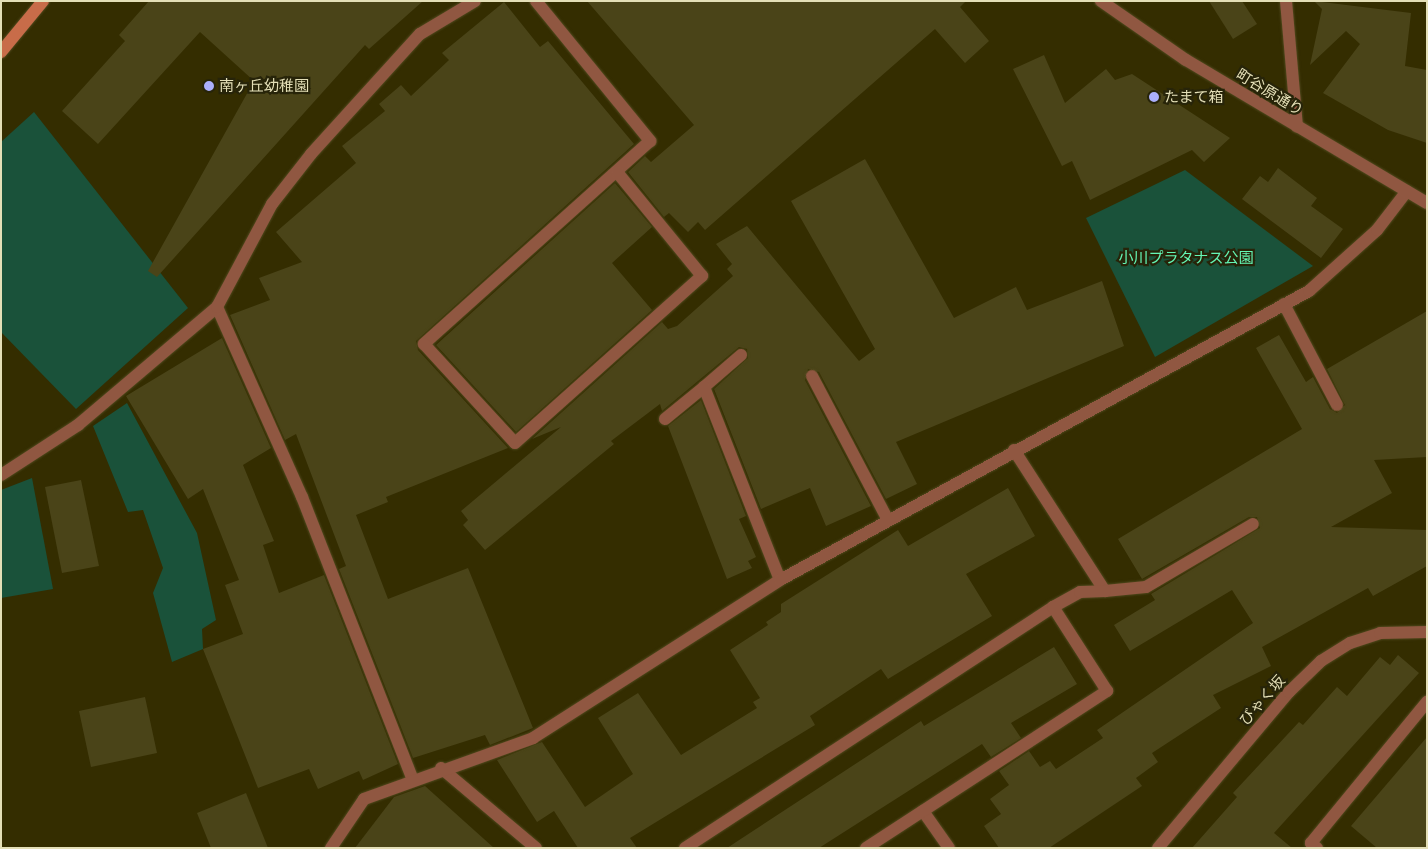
<!DOCTYPE html>
<meta charset="utf-8">
<style>
body{margin:0}
#map{position:relative;width:1428px;height:849px;overflow:hidden;background:#342d00;font-family:Commissioner,"Noto Sans JP",sans-serif}
div>[style]{position:absolute}
[style*='--x']{left:calc(var(--x)*1px);top:calc(var(--y)*1px);width:calc(var(--w)*1px);rotate:calc(var(--a)*1deg)}
.green>*{inset:0;background:#1a523a}
.building>*{inset:0;background:#4a4418}
.roads{filter:drop-shadow(0 0 1px #50491d) drop-shadow(0 0 1px #50491d)}
.service>*{height:12px;margin:-6px;padding:0 6px;transform-origin:6px;border-radius:6px;background:#905741}
.minor>*{height:12px;margin:-6px;padding:0 6px;transform-origin:6px;border-radius:6px;background:#905741}
.tertiary>*{height:12px;margin:-6px;padding:0 6px;transform-origin:6px;border-radius:6px;background:#905741}
.secondary>*{height:12px;margin:-6px;padding:0 6px;transform-origin:6px;border-radius:6px;background:#c86c49}
.dots>*{width:14px;height:14px;translate:-50% -50%;box-sizing:border-box;border:2px solid #272409;border-radius:50%}
span{translate:-50% -50%;white-space:nowrap;text-align:center;line-height:1.15;-webkit-text-stroke:4.5px #272409;paint-order:stroke}
.poi-label{font-size:15px;color:#e4dfb7}
.left{translate:0 -50%;text-align:left}
.street-label{font-size:15px;color:#e4dfb7}
.park-label{font-size:15px;color:#64f6b5}
.frame{position:absolute;inset:0;border:2px solid #e4dfb7;pointer-events:none}
</style>
<div id="map">
<div class="green">
<i style="clip-path:polygon(34px 112px,188px 308px,76px 409px,1px 332px,1px 142px)"></i>
<i style="clip-path:polygon(1185px 170px,1313px 266px,1155px 357px,1086px 218px)"></i>
<i style="clip-path:polygon(127px 403px,197px 533px,216px 620px,202px 629px,203px 649px,172px 662px,153px 593px,163px 568px,143px 510px,128px 512px,93px 426px)"></i>
<i style="clip-path:polygon(32px 478px,53px 589px,1px 598px,1px 490px)"></i>
</div>
<div class="building">
<i style="clip-path:polygon(149px 1px,423px 1px,369px 49px,365px 45px,157px 277px,148px 271px,254px 81px,200px 32px,98px 144px,62px 111px,125px 41px,119px 35px)"></i>
<i style="clip-path:polygon(587px 1px,966px 1px,960px 7px,989px 41px,965px 63px,935px 29px,705px 230px,698px 222px,688px 232px,669px 213px,664px 217px,628px 172px,645px 156px,651px 162px,694px 125px)"></i>
<i style="clip-path:polygon(1209px 1px,1242px 1px,1257px 24px,1233px 39px)"></i>
<i style="clip-path:polygon(1314px 1px,1411px 13px,1405px 66px,1427px 70px,1427px 143px,1388px 130px,1323px 93px,1360px 44px,1346px 31px,1310px 65px,1322px 9px)"></i>
<i style="clip-path:polygon(504px 2px,540px 47px,548px 41px,634px 144px,416px 341px,418px 350px,508px 448px,386px 497px,388px 502px,356px 515px,388px 599px,468px 568px,533px 728px,490px 745px,485px 735px,413px 758px,339px 569px,346px 566px,296px 434px,285px 440px,230px 315px,270px 300px,259px 278px,302px 262px,276px 232px,356px 163px,342px 146px,385px 111px,379px 104px,401px 85px,411px 96px,449px 60px,442px 53px)"></i>
<i style="clip-path:polygon(1044px 55px,1065px 103px,1106px 69px,1115px 80px,1132px 74px,1230px 138px,1204px 162px,1192px 150px,1090px 200px,1072px 161px,1062px 166px,1013px 69px)"></i>
<i style="clip-path:polygon(865px 159px,954px 318px,1016px 287px,1027px 310px,1102px 281px,1124px 346px,896px 442px,917px 484px,886px 499px,819px 372px,808px 369px,805px 380px,871px 506px,826px 526px,810px 488px,761px 509px,714px 389px,748px 358px,747px 349px,739px 347px,662px 411px,660px 404px,611px 441px,614px 444px,485px 550px,463px 525px,468px 520px,461px 511px,561px 427px,532px 439px,662px 322px,668px 329px,677px 326px,733px 276px,727px 269px,732px 264px,716px 244px,747px 226px,859px 361px,875px 349px,791px 201px)"></i>
<i style="clip-path:polygon(1278px 168px,1317px 198px,1311px 206px,1343px 229px,1321px 258px,1242px 199px,1260px 176px,1268px 182px)"></i>
<i style="clip-path:polygon(615px 183px,652px 227px,612px 263px,652px 310px,516px 432px,436px 345px)"></i>
<i style="clip-path:polygon(1427px 311px,1427px 457px,1374px 460px,1392px 493px,1331px 527px,1427px 530px,1427px 566px,1373px 596px,1368px 588px,1262px 647px,1271px 666px,1213px 695px,1221px 708px,1152px 753px,1158px 762px,1136px 778px,1142px 786px,1049px 848px,999px 848px,984px 826px,1001px 814px,990px 799px,1009px 785px,999px 771px,1029px 751px,1040px 767px,1050px 761px,1056px 769px,1103px 738px,1097px 730px,1253px 623px,1232px 590px,1130px 651px,1114px 625px,1155px 600px,1151px 594px,1260px 528px,1257px 517px,1249px 517px,1142px 579px,1118px 539px,1302px 429px,1256px 348px,1279px 335px,1306px 382px,1313px 377px,1330px 409px,1337px 413px,1345px 405px,1327px 369px)"></i>
<i style="clip-path:polygon(222px 338px,271px 448px,243px 465px,274px 541px,263px 545px,279px 593px,324px 575px,398px 764px,363px 780px,359px 771px,318px 789px,309px 769px,258px 788px,203px 649px,243px 634px,225px 585px,239px 580px,203px 489px,188px 499px,126px 396px)"></i>
<i style="clip-path:polygon(701px 400px,746px 516px,739px 519px,756px 557px,748px 561px,752px 568px,727px 579px,668px 426px)"></i>
<i style="clip-path:polygon(81px 480px,99px 566px,62px 573px,45px 487px)"></i>
<i style="clip-path:polygon(1008px 488px,1035px 536px,966px 574px,992px 616px,888px 679px,881px 669px,810px 716px,815px 725px,630px 838px,637px 848px,578px 848px,554px 811px,537px 822px,497px 760px,542px 742px,585px 807px,633px 774px,598px 718px,638px 693px,681px 755px,757px 708px,753px 702px,760px 698px,730px 650px,768px 625px,766px 622px,781px 612px,781px 604px,898px 530px,908px 546px)"></i>
<i style="clip-path:polygon(1054px 647px,1077px 684px,1011px 723px,1021px 738px,991px 757px,982px 744px,819px 848px,727px 848px,921px 721px,924px 726px)"></i>
<i style="clip-path:polygon(1398px 655px,1419px 673px,1274px 833px,1292px 848px,1192px 848px,1237px 797px,1233px 793px,1299px 722px,1303px 725px,1337px 687px,1347px 696px,1380px 657px,1390px 665px)"></i>
<i style="clip-path:polygon(145px 697px,157px 753px,91px 767px,79px 711px)"></i>
<i style="clip-path:polygon(1427px 737px,1427px 848px,1377px 848px,1351px 826px)"></i>
<i style="clip-path:polygon(425px 786px,494px 848px,355px 848px,394px 797px)"></i>
<i style="clip-path:polygon(246px 793px,268px 848px,211px 848px,197px 813px)"></i>
</div>
<div class="roads">
<div class="service">
<i style="--x:536;--y:1;--w:181;--a:50.8"></i>
<i style="--x:650;--y:141;--w:304;--a:138.1"></i>
<i style="--x:424;--y:344;--w:134;--a:47.4"></i>
<i style="--x:515;--y:443;--w:251;--a:-41.8"></i>
<i style="--x:702;--y:276;--w:134;--a:-129.3"></i>
<i style="--x:1284;--y:304;--w:114;--a:62.3"></i>
<i style="--x:812;--y:376;--w:163;--a:62.2"></i>
<i style="--x:704;--y:387;--w:49;--a:-40.9"></i>
<i style="--x:665;--y:419;--w:50;--a:-39.4"></i>
<i style="--x:704;--y:387;--w:207;--a:68.5"></i>
</div>
<div class="minor">
<i style="--x:1286;--y:1;--w:126;--a:85"></i>
<i style="--x:217;--y:307;--w:208;--a:65.9"></i>
<i style="--x:302;--y:497;--w:302;--a:68.6"></i>
<i style="--x:1014;--y:450;--w:168;--a:57.2"></i>
<i style="--x:1105;--y:591;--w:41;--a:-5.6"></i>
<i style="--x:1146;--y:587;--w:124;--a:-30.5"></i>
<i style="--x:1;--y:475;--w:92;--a:-33"></i>
<i style="--x:78;--y:425;--w:182;--a:-40.3"></i>
<i style="--x:217;--y:307;--w:117;--a:-61.9"></i>
<i style="--x:272;--y:204;--w:63;--a:-52"></i>
<i style="--x:311;--y:154;--w:162;--a:-47.8"></i>
<i style="--x:420;--y:34;--w:64;--a:-31"></i>
<i style="--x:441;--y:768;--w:124;--a:40.1"></i>
<i style="--x:923;--y:811;--w:45;--a:54.9"></i>
<i style="--x:331;--y:848;--w:59;--a:-56"></i>
<i style="--x:364;--y:799;--w:180;--a:-19.8"></i>
<i style="--x:533;--y:738;--w:293;--a:-32.6"></i>
<i style="--x:780;--y:580;--w:603;--a:-28.65"></i>
<i style="--x:1309;--y:291;--w:91;--a:-41.9"></i>
<i style="--x:1377;--y:230;--w:49;--a:-52.4"></i>
<i style="--x:685;--y:848;--w:440;--a:-33.2"></i>
<i style="--x:1053;--y:607;--w:31;--a:-29"></i>
<i style="--x:1080;--y:592;--w:25;--a:-2"></i>
<i style="--x:866;--y:848;--w:288;--a:-33.1"></i>
<i style="--x:1107;--y:691;--w:100;--a:-122.7"></i>
<i style="--x:1317;--y:848;--w:8;--a:-140"></i>
<i style="--x:1311;--y:843;--w:183;--a:-50.6"></i>
</div>
<div class="tertiary">
<i style="--x:1101;--y:1;--w:103;--a:34.8"></i>
<i style="--x:1186;--y:60;--w:280;--a:30.7"></i>
<i style="--x:1158;--y:848;--w:204;--a:-50"></i>
<i style="--x:1289;--y:692;--w:45;--a:-44.1"></i>
<i style="--x:1321;--y:661;--w:34;--a:-32"></i>
<i style="--x:1350;--y:643;--w:32;--a:-18"></i>
<i style="--x:1380;--y:633;--w:47;--a:-1.2"></i>
</div>
<div class="secondary">
<i style="--x:1;--y:52;--w:66;--a:-50.5"></i>
</div>
</div>
<div class="dots">
<i style="left:209px;top:86px;background:#abaffb"></i>
<i style="left:1154px;top:97px;background:#abaffb"></i>
</div>
<div class="poi-label">
<span class="left" style="left:219px;top:86px">南ヶ丘幼稚園</span>
<span class="left" style="left:1164px;top:97px">たまて箱</span>
</div>
<div class="street-label">
<span style="left:1270px;top:92px;rotate:31deg">町谷原通り</span>
<span style="left:1262px;top:700px;rotate:-49deg">びゃく坂</span>
</div>
<div class="park-label">
<span style="left:1186px;top:258px">小川プラタナス公園</span>
</div>
<div class="frame"></div>
</div>
